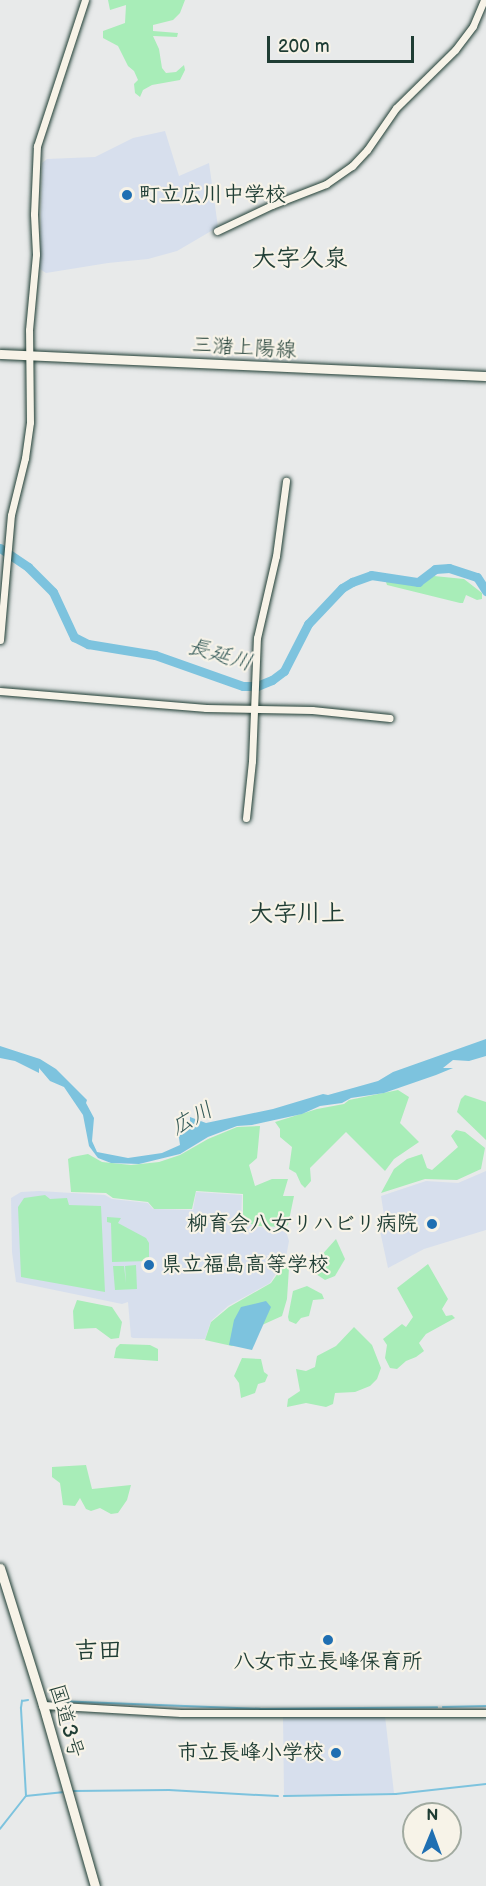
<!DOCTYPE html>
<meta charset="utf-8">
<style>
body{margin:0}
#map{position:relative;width:486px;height:1886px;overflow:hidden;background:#e8eaea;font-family:"Balsamiq Sans","Klee One",sans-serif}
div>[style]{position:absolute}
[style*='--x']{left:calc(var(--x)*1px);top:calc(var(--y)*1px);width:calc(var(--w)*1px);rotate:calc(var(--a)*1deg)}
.built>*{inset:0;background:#d7dfed}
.green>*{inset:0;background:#a8edb8}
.water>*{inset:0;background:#7dc3de}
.stream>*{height:1.5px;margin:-0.75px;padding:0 0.75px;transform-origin:0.75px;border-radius:0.75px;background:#7dc3de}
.river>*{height:9px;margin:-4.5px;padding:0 4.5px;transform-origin:4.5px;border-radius:4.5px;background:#7dc3de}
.roads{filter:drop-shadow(0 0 2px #1f3d34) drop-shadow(0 0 2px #1f3d34)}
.tertiary>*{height:7px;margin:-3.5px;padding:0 3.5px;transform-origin:3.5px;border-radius:3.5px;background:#f7f3e8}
.primary>*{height:9px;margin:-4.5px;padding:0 4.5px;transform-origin:4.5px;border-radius:4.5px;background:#f7f3e8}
.trunk>*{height:9px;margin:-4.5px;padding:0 4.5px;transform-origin:4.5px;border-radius:4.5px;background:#f7f3e8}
.dots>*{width:16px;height:16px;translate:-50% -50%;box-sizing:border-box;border:3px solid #f7f3e8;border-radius:50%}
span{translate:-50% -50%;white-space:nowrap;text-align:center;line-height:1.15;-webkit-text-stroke:4.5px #f7f3e8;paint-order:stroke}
.poi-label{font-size:21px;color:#1f3d34;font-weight:700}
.left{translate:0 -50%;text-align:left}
.right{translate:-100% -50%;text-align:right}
.street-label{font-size:21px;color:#1f3d34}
.water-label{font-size:22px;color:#325856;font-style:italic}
.quarter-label{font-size:24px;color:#1f3d34;font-weight:700}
.north{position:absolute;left:402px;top:1802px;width:60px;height:60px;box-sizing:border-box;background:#f7f3e8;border:2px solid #a1aaa0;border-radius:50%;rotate:1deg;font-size:16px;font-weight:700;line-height:24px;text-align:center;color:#1f3d34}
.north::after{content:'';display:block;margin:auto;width:21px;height:27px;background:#1f6fb2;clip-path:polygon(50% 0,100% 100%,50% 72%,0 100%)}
.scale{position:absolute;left:267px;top:36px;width:147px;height:27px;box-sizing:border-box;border:3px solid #1f3d34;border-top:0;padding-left:8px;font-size:18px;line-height:21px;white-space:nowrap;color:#1f3d34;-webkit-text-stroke:4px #f7f3e8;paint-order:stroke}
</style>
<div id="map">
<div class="built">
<i style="clip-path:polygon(165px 131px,179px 176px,209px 163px,218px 227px,177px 251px,148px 259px,108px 263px,46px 273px,40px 269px,42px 163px,47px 159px,95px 157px,133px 138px)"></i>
<i style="clip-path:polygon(486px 1171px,486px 1230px,424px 1249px,388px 1268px,377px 1217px,384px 1215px,381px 1196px,426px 1181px,458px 1183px)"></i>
<i style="clip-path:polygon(39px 1191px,105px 1195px,112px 1199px,148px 1203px,153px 1209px,193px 1210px,196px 1192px,242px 1195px,241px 1221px,256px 1227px,285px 1228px,289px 1241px,286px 1257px,270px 1283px,228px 1306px,211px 1321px,205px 1339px,133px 1338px,131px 1337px,128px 1302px,122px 1304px,16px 1282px,12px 1252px,11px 1198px,21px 1192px)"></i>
<i style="clip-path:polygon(283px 1716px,385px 1716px,394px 1793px,284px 1795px)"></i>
</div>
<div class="green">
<i style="clip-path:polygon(108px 0,185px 0,180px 13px,173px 20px,153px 25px,153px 31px,178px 33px,177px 37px,153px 36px,159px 49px,162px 68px,166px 73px,176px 72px,184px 65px,185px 70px,180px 80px,152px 85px,143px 90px,140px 97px,135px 93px,134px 84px,138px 80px,134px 71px,128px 66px,118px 46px,103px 38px,103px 31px,125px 23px,126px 5px,110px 10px)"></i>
<i style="clip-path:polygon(434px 576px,464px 579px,482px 593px,482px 599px,477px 600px,466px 595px,463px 603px,460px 603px,387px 585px,386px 582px,387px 580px,422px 583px)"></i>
<i style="clip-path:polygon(398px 1090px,409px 1097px,400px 1123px,419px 1142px,394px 1159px,385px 1171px,346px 1132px,310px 1168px,311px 1181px,305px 1188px,301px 1184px,296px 1173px,289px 1169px,292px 1147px,280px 1137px,280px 1129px,275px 1122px,317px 1109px,344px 1104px,349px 1100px)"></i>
<i style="clip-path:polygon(465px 1095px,486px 1102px,486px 1140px,457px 1112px,461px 1099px)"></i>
<i style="clip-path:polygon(260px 1126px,257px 1158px,249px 1165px,255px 1186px,272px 1179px,288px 1179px,283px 1196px,294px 1196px,288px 1225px,283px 1227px,256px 1226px,243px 1221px,243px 1194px,196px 1191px,192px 1209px,154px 1209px,148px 1202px,113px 1198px,106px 1193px,71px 1192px,68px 1159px,72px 1157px,88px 1154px,102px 1162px,131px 1165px,159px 1162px,180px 1155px,208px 1139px,237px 1127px)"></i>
<i style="clip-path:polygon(456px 1130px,465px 1132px,485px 1148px,481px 1169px,457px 1180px,425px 1179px,381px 1193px,394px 1169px,407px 1159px,422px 1154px,427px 1168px,432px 1170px,458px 1147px,451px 1136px)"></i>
<i style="clip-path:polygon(45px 1195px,50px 1199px,67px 1198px,69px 1205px,101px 1206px,105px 1292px,21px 1277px,18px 1207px,24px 1198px)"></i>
<i style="clip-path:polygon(107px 1217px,121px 1218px,118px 1223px,146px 1238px,149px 1243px,149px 1261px,112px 1262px,111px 1223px,107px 1222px)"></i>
<i style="clip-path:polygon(336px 1239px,345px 1259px,335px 1276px,325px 1280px,313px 1272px,314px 1269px,319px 1258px)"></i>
<i style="clip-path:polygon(428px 1264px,448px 1299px,442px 1309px,446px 1316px,452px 1315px,455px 1318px,426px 1334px,419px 1343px,424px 1351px,416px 1357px,406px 1361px,397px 1369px,390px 1368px,385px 1358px,387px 1345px,383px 1339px,402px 1324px,406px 1327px,413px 1317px,397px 1288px)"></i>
<i style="clip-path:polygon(136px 1265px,137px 1289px,115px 1290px,113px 1266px,124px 1266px,126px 1283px,125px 1266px)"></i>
<i style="clip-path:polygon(283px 1266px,289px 1268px,287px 1299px,282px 1316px,262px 1325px,232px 1346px,205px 1340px,211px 1322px,229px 1307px,271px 1283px)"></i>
<i style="clip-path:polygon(307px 1286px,322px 1294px,324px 1299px,313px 1300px,309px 1316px,301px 1318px,296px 1324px,289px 1321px,288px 1317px,293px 1291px)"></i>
<i style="clip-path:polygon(77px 1300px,112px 1307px,122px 1322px,119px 1338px,111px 1339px,96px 1328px,74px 1329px,73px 1311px)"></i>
<i style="clip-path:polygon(354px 1327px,372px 1345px,381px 1368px,377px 1379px,370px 1386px,355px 1392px,335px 1393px,333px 1404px,326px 1407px,306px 1403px,287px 1407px,288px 1399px,300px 1391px,296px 1369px,306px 1371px,315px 1367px,317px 1356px,336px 1346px)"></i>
<i style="clip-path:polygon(120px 1344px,150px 1345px,158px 1349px,158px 1361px,114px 1358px,116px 1348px)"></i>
<i style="clip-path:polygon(242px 1358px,261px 1359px,264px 1372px,268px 1375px,265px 1382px,258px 1384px,255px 1393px,241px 1398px,239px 1383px,234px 1376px)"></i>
<i style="clip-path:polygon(86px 1465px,92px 1489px,131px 1485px,127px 1500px,118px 1513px,111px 1514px,100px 1508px,91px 1511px,86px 1509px,80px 1498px,75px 1506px,63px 1505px,60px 1483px,52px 1477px,52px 1467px)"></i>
</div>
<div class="water">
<i style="clip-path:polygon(486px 1039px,486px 1056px,469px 1061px,453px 1060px,443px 1068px,453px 1068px,436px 1075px,384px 1093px,351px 1098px,342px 1103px,320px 1106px,302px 1114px,252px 1125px,237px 1126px,208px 1137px,180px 1154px,139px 1164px,111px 1163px,98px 1158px,89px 1146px,83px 1115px,64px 1087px,50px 1081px,39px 1068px,39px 1073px,15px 1061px,0 1058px,0 1046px,40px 1059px,56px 1069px,87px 1100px,86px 1103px,94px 1118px,92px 1141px,97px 1152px,128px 1158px,162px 1153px,180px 1145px,179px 1138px,175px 1136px,190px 1127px,190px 1117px,206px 1123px,273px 1109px,323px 1094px,328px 1095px,378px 1081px,393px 1072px)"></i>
<i style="clip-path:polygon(266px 1301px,271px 1307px,252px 1350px,229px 1345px,234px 1320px,241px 1307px)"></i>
</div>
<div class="stream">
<i style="--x:56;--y:1701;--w:204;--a:2.2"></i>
<i style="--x:260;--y:1709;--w:177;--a:-0.6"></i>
<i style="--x:443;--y:1707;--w:43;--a:-1.3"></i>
<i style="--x:74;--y:1791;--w:95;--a:-0.6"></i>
<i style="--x:169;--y:1790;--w:109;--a:3.2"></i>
<i style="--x:26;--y:1796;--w:88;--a:-93.3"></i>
<i style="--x:21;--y:1708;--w:7;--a:-82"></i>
<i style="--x:22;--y:1701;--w:6;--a:-9"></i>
<i style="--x:284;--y:1796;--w:112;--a:-1"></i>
<i style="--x:396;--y:1794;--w:91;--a:-6.3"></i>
<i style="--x:0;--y:1829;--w:42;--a:-51.8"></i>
<i style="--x:26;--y:1796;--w:36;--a:-6"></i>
</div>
<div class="river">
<i style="--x:0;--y:548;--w:34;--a:34"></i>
<i style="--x:28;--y:567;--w:35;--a:45"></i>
<i style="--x:53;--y:592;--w:50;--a:65"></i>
<i style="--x:74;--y:637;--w:16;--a:27"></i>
<i style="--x:88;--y:644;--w:68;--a:9.3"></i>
<i style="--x:155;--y:655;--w:93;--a:19.4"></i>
<i style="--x:243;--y:686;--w:14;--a:0"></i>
<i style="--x:257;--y:686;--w:16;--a:-22"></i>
<i style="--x:272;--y:680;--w:15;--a:-37"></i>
<i style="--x:284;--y:671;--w:53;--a:-62.9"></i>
<i style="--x:308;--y:624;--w:50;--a:-46.6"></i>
<i style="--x:342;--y:588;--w:12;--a:-31"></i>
<i style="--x:352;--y:582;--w:20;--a:-20"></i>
<i style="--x:371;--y:575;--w:48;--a:8.5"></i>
<i style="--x:418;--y:582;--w:21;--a:-37"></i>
<i style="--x:435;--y:569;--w:14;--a:-4"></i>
<i style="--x:449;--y:568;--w:29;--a:18"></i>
<i style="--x:477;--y:577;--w:17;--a:57"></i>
</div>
<div class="roads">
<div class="tertiary">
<i style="--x:217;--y:231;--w:61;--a:-25.3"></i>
<i style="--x:272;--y:205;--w:58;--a:-21.3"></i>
<i style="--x:326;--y:184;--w:32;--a:-35"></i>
<i style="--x:352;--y:166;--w:22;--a:-47"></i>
<i style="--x:367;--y:150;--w:51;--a:-55.4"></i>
<i style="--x:396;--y:108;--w:83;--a:-44.5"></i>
<i style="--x:455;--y:50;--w:30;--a:-53"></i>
<i style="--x:473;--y:26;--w:28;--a:-67"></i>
<i style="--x:0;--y:640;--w:125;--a:-85"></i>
<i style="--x:11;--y:515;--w:59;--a:-76.2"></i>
<i style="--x:25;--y:458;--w:36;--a:-82"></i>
<i style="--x:30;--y:422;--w:92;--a:-90.6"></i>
<i style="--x:29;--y:330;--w:76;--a:-84.7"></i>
<i style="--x:36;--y:254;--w:40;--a:-92.9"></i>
<i style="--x:34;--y:214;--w:68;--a:-87.5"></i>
<i style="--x:37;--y:146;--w:154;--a:-71.8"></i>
<i style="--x:0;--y:691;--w:207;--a:4.7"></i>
<i style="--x:206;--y:708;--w:106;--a:1.1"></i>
<i style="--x:312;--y:710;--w:78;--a:5.9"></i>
<i style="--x:246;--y:818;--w:57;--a:-84"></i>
<i style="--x:252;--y:761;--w:123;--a:-87.7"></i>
<i style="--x:257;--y:638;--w:84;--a:-77"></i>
<i style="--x:276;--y:556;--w:76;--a:-82.4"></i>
<i style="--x:43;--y:1705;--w:138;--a:3.3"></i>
<i style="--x:181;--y:1713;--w:305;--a:0"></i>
</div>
<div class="primary">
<i style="--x:0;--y:354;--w:486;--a:2.6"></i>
</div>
<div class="trunk">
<i style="--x:0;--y:1568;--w:144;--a:72.6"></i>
<i style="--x:43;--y:1705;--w:188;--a:74"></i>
</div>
</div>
<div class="dots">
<i style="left:127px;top:195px;background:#1f6fb2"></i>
<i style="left:432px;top:1224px;background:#1f6fb2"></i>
<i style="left:149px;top:1265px;background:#1f6fb2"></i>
<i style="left:328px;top:1640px;background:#1f6fb2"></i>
<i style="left:336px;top:1753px;background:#1f6fb2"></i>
</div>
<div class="poi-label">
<span class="left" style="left:139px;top:195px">町立広川中学校</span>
<span class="right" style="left:418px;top:1224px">柳育会八女リハビリ病院</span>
<span class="left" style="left:161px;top:1265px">県立福島高等学校</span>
<span style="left:328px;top:1662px">八女市立長峰保育所</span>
<span class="right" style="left:324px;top:1753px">市立長峰小学校</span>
</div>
<div class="street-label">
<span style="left:244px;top:348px;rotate:3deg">三潴上陽線</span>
<span style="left:66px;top:1721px;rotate:74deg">国道3号</span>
</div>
<div class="water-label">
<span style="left:220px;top:655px;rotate:16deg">長延川</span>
<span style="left:192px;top:1119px;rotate:-28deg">広川</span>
</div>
<div class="quarter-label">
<span style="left:300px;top:259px">大字久泉</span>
<span style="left:297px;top:914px">大字川上</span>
<span style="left:98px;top:1651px">吉田</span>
</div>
<div class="north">N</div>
<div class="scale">200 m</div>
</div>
